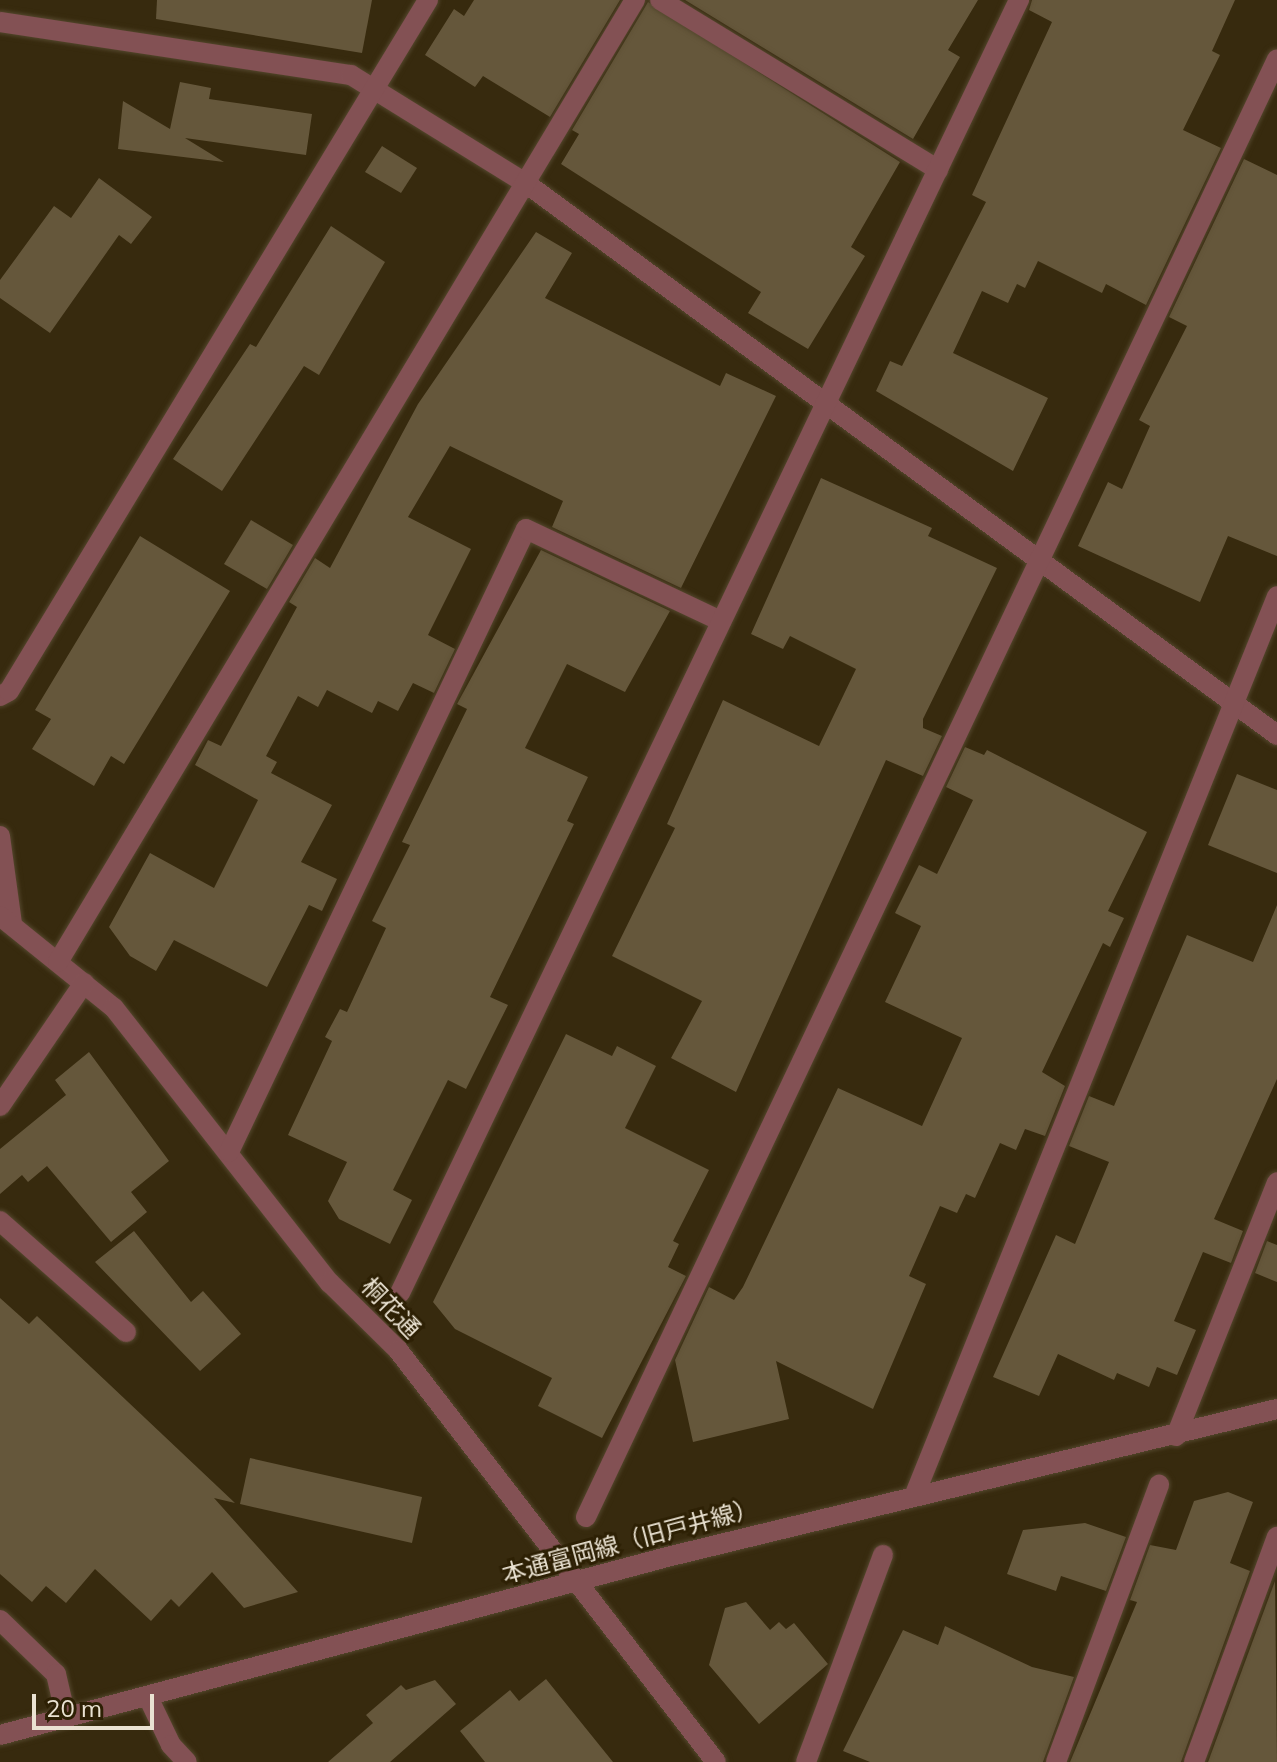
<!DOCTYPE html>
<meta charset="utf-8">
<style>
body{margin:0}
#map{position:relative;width:1277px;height:1762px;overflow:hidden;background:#372a0e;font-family:Mulish,"Noto Sans JP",sans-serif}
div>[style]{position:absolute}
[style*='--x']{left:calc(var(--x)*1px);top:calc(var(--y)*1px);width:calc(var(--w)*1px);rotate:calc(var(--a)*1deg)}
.building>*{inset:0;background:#65573b}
.roads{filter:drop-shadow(0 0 2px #54472d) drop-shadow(0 0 2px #54472d)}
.minor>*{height:20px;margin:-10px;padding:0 10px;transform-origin:10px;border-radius:10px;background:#835154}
span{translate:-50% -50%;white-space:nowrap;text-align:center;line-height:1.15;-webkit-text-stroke:6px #2d2004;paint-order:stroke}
.street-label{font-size:24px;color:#eae2d2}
.scale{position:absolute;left:32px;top:1694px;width:122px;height:36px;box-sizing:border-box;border:4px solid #eae2d2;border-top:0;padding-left:10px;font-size:24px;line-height:28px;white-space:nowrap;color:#eae2d2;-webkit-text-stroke:6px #2d2004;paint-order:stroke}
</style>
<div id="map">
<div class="building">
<i style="clip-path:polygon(157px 0,372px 0,362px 53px,156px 19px)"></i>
<i style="clip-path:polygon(474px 0,620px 0,550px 117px,483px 76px,475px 87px,425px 55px,454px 9px,464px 16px)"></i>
<i style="clip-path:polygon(685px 0,978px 0,948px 50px,960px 57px,913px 139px)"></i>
<i style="clip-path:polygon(1032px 0,1235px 0,1212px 51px,1220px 55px,1183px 130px,1221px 148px,1146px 305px,1106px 284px,1102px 293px,1038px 261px,1025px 288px,1017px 284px,1008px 303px,982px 291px,953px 353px,1048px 398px,1013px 471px,876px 391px,890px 361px,902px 366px,986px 202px,972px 195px,1052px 22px,1029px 10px)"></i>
<i style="clip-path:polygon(648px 2px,900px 162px,851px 247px,865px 256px,808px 349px,748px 313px,761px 292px,561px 164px,579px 134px,572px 130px)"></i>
<i style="clip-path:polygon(180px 82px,211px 88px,209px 99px,312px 114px,306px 155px,185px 138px,224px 162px,118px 149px,123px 101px,170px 129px)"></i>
<i style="clip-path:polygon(382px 146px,417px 168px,401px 193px,365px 172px)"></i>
<i style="clip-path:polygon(1244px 159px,1277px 175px,1277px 556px,1228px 536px,1200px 602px,1078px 546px,1108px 482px,1122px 489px,1150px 426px,1139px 420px,1187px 326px,1169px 317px)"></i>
<i style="clip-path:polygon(99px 178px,152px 217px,131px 244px,119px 235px,50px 333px,0 298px,0 280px,54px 206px,71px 218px)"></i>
<i style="clip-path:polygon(331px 226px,385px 262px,319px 375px,304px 366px,222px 491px,173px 459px,250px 344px,256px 347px)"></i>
<i style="clip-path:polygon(536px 232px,572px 253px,545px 298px,720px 386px,726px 373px,776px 396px,681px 588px,552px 527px,563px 501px,450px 446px,408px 517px,471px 549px,428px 635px,455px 649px,434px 693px,413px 683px,398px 711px,378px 701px,372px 713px,327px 690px,318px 707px,298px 696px,266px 756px,277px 762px,271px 773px,332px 805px,301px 862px,337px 879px,322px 911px,309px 905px,267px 987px,174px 940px,156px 971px,130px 956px,109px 927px,150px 853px,214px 888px,258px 800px,195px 765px,208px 740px,221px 746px,297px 607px,289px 602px,315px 558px,330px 568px,418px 404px)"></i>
<i style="clip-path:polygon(821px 478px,932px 528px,928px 536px,997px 568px,923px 719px,923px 728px,942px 736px,923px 776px,886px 760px,736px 1092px,671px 1058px,702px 1001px,612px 956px,675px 828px,667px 824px,723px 700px,819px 746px,856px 669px,790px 636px,783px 649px,751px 634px)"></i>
<i style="clip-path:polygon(251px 520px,293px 545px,267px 589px,224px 564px)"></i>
<i style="clip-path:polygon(140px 536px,230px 591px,124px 764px,111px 756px,94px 786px,32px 749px,51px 719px,35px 710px)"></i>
<i style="clip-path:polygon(541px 550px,670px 611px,625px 692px,567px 664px,525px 748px,588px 777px,567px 821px,574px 824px,490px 997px,508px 1005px,466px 1089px,448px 1080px,393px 1190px,412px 1200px,390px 1244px,339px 1219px,328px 1201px,347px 1162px,288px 1135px,332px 1041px,325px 1037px,340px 1009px,347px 1012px,386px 928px,372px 921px,410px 845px,402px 842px,467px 709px,457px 704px)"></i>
<i style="clip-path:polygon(965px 747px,984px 755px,987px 750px,1147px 832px,1108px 911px,1124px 918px,1110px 947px,1103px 943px,1042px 1072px,1065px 1086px,1045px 1136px,1025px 1129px,1016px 1150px,1000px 1143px,975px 1198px,966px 1194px,957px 1213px,940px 1206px,909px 1276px,926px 1284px,873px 1409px,776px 1361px,789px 1419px,693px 1442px,675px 1360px,709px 1287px,734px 1300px,743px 1287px,838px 1088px,922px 1126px,962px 1038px,885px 1002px,921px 926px,895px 913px,919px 865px,937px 874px,973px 800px,946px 787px)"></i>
<i style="clip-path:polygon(1237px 774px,1277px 790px,1277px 873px,1208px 845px)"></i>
<i style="clip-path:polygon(1277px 905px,1277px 1079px,1214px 1219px,1243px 1231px,1231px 1263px,1203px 1252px,1174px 1321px,1196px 1330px,1177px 1375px,1157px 1367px,1149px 1387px,1117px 1373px,1114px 1380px,1058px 1354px,1039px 1396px,993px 1377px,1056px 1235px,1075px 1244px,1109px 1162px,1069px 1146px,1089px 1096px,1114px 1106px,1187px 935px,1253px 962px)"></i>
<i style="clip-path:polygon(566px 1034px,612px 1056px,617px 1046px,656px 1066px,625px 1128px,709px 1170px,673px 1241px,679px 1244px,668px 1267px,686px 1276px,602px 1438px,538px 1406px,552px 1378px,455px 1329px,433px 1302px)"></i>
<i style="clip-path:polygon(89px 1052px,169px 1161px,131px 1192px,147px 1212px,111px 1242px,47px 1166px,28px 1182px,22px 1175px,0 1194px,0 1149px,66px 1095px,55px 1080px)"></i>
<i style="clip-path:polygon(134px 1231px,191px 1302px,203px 1291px,241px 1334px,200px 1371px,95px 1262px)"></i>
<i style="clip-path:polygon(1267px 1241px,1277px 1245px,1277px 1282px,1255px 1273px)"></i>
<i style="clip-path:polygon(0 1298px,29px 1324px,37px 1316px,235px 1503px,214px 1498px,298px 1592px,244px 1608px,212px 1572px,179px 1607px,171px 1599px,151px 1621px,95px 1569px,66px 1603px,46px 1586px,32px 1602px,0 1574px)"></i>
<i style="clip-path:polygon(250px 1458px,422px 1497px,412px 1543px,240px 1504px)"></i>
<i style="clip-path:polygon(1228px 1492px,1253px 1502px,1230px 1563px,1250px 1571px,1181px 1762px,1070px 1762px,1137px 1602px,1130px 1600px,1150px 1545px,1176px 1550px,1194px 1501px)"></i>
<i style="clip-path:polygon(1085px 1523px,1126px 1537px,1106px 1591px,1061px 1576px,1056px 1591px,1007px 1574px,1023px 1530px)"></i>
<i style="clip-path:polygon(1275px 1581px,1277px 1762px,1208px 1762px)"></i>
<i style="clip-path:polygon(746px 1602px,770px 1630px,779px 1622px,786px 1629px,794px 1623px,828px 1664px,759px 1724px,709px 1665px,725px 1608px)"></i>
<i style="clip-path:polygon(945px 1626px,1032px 1667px,1074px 1677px,1043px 1762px,870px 1762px,843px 1751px,903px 1630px,938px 1645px)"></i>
<i style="clip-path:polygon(546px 1679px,613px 1762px,485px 1762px,460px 1731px,510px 1690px,519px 1701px)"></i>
<i style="clip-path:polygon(435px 1680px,456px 1704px,390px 1762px,328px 1762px,373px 1723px,366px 1715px,401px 1685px,406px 1690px)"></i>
</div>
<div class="roads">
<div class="minor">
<i style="--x:660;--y:0;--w:326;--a:31.4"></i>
<i style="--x:0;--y:22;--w:355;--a:8.6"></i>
<i style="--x:351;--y:75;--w:207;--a:31.8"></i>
<i style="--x:527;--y:184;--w:931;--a:36.3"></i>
<i style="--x:0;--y:696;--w:10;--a:-29"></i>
<i style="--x:9;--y:691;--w:808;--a:-58.77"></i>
<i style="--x:0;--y:836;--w:89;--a:82.2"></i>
<i style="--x:0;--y:916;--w:146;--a:38.9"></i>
<i style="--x:114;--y:1008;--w:350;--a:51.9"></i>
<i style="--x:330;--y:1283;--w:95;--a:44.6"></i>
<i style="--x:398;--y:1350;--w:520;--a:52.34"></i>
<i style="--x:58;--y:962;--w:1122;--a:-59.05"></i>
<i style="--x:0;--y:1106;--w:149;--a:-55.7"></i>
<i style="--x:229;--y:1152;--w:690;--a:-64.51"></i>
<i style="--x:526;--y:529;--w:216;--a:25.3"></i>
<i style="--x:0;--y:1221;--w:168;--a:41.4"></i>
<i style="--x:400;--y:1293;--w:1434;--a:-64.42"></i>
<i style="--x:1176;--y:1436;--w:273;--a:-68.3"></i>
<i style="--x:915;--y:1494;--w:968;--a:-68.04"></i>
<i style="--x:586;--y:1517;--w:1613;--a:-64.64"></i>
<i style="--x:0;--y:1620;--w:78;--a:44"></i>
<i style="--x:56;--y:1674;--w:44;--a:76.9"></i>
<i style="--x:148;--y:1697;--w:53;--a:64.4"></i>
<i style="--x:171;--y:1745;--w:23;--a:47"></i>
<i style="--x:0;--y:1735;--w:690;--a:-14.94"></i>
<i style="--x:667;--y:1557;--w:628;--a:-13.64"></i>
<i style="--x:806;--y:1762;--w:221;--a:-69.6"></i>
<i style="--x:1056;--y:1762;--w:296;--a:-69.6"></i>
<i style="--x:1194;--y:1762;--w:240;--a:-69.8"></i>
</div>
</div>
<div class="street-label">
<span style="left:391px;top:1308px;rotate:46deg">桐花通</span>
<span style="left:630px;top:1541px;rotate:-15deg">本通富岡線（旧戸井線）</span>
</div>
<div class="scale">20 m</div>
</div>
